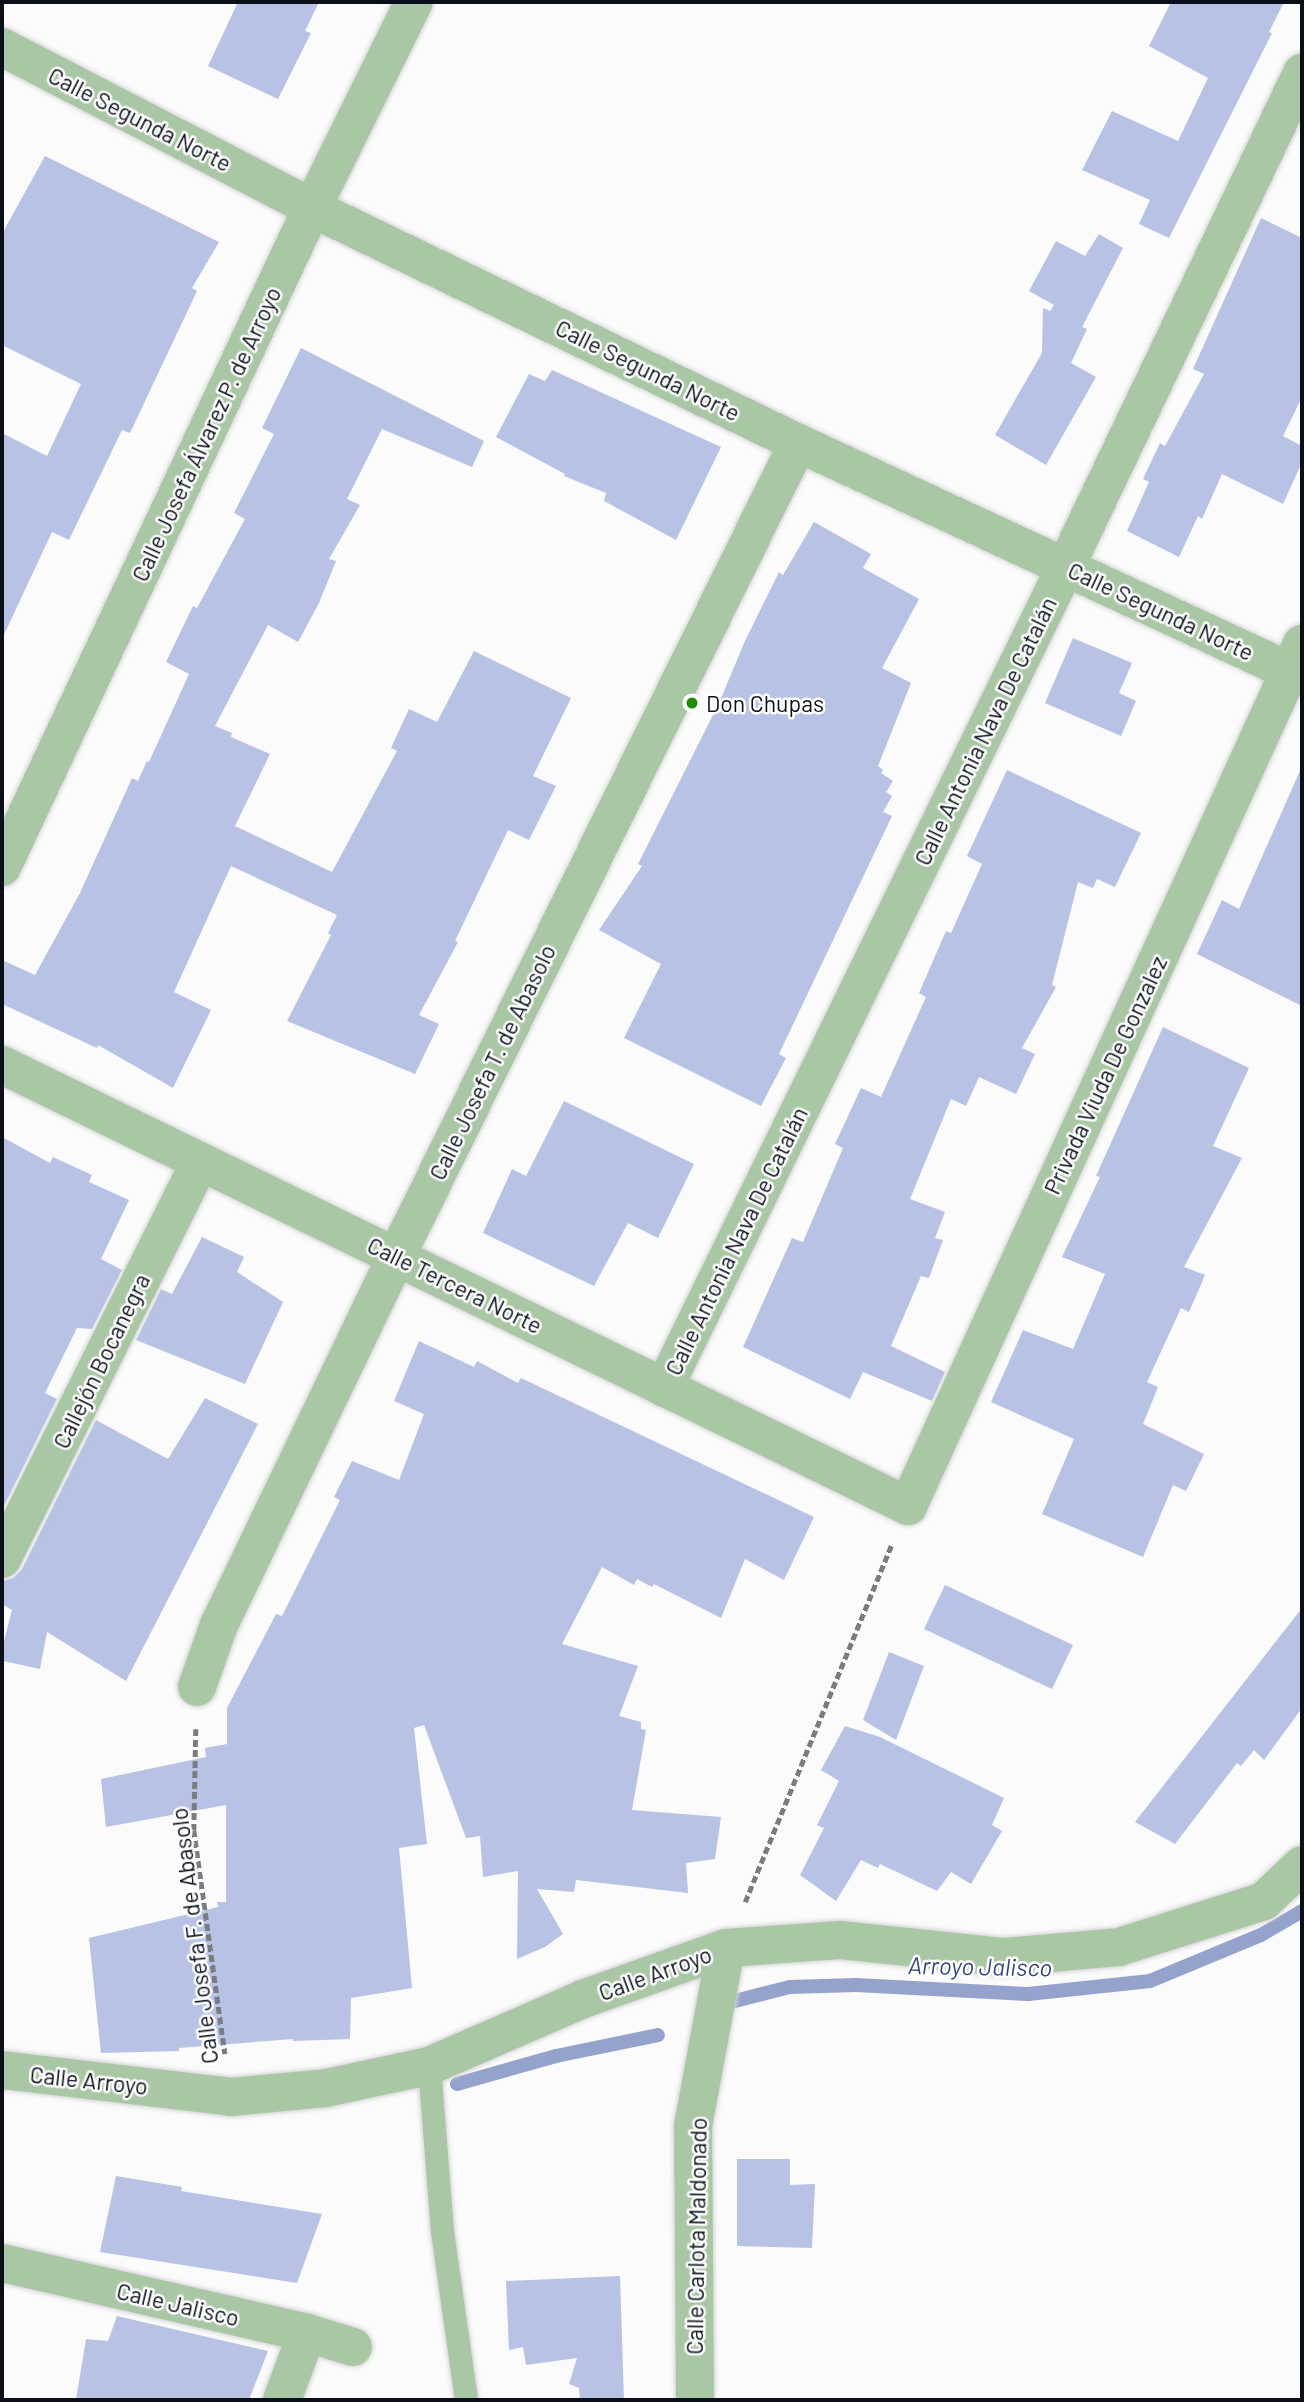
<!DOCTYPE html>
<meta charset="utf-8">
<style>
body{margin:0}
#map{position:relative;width:1304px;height:2402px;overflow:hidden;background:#fbfbfb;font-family:Barlow,sans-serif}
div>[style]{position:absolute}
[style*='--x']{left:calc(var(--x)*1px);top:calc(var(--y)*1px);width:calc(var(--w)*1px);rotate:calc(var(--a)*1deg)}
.stream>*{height:14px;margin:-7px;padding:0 7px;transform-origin:7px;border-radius:7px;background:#94a2cc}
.building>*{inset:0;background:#b7c2e4}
.path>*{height:4.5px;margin-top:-2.25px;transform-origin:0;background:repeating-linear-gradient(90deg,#7a7c82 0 7px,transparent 0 10.5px)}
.roads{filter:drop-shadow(0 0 2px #d5d5d7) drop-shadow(0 0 2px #d5d5d7)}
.service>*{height:23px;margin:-11.5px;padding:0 11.5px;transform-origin:11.5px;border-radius:11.5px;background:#aac7a5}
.minor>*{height:38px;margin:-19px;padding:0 19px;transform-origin:19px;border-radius:19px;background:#aac7a5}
.dots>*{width:19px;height:19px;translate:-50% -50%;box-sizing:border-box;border:4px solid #fff;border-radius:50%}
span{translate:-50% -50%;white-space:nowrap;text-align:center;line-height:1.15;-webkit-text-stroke:5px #fff;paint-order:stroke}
.street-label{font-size:23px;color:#0b0f1a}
.poi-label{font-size:23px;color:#0b0f1a}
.left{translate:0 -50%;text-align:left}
.water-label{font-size:24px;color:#38467d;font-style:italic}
.frame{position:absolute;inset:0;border:4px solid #0b0f1a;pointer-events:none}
</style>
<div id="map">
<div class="stream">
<i style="--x:727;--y:2003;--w:65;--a:-14.3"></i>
<i style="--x:790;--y:1987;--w:66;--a:-1.7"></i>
<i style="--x:856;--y:1985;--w:172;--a:3"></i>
<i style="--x:1028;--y:1994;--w:123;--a:-6.1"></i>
<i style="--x:1150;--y:1981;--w:120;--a:-22.5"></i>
<i style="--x:1261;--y:1935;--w:48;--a:-30.3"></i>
<i style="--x:457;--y:2084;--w:103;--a:-15.8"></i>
<i style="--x:556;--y:2056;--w:104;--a:-11.6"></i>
</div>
<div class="building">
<i style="clip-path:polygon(238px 2px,319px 2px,305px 31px,311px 33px,278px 99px,208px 66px)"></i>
<i style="clip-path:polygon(1171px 2px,1284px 2px,1269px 32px,1272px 33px,1169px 238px,1139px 224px,1150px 200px,1082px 170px,1112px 111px,1178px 141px,1208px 78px,1149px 46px)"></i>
<i style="clip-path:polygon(45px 156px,219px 242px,192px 288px,197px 291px,130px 433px,122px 430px,69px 540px,52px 532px,2px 639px,2px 433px,47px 456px,81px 384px,2px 345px,2px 234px)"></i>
<i style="clip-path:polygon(1261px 218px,1302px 238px,1302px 397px,1283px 436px,1302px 446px,1302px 462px,1283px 504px,1222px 474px,1202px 519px,1198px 516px,1179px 557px,1127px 531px,1149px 482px,1143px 479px,1160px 443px,1165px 446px,1204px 374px,1193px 369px)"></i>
<i style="clip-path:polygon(1099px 234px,1123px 248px,1082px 327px,1087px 329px,1071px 363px,1096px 377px,1046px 465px,995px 435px,1042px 353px,1043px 308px,1050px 311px,1054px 305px,1029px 291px,1056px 241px,1085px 256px)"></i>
<i style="clip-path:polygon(301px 348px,484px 441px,472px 467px,382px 429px,347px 499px,360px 505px,329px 559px,336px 561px,319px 603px,298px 642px,268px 625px,215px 726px,232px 733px,231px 737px,270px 754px,235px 826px,332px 872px,397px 751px,391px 748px,409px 709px,437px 722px,474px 651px,571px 698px,533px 776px,556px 786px,529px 840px,508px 830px,455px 941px,458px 942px,419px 1015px,439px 1024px,415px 1074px,287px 1021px,331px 935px,328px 933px,337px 915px,231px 866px,174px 992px,211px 1010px,173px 1088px,98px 1045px,97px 1048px,2px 1004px,2px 960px,35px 975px,80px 893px,132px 778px,138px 781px,147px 761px,149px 762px,189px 674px,166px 662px,193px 606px,197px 608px,245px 519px,234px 513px,274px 434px,262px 428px)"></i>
<i style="clip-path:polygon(552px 370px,721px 447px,676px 540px,604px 501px,606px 493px,564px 476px,565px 474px,496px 437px,529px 374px,545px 381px)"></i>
<i style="clip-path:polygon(814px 522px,871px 554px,863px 568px,919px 599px,882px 668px,911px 683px,878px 766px,883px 770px,881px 773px,893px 781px,886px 792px,892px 796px,883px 812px,892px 816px,779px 1054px,786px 1058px,761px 1106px,624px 1038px,661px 964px,599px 930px,642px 866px,638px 864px,719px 703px,745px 641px,779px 572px,783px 575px)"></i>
<i style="clip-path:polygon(1073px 638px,1132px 663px,1119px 693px,1136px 701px,1121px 736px,1045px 703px)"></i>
<i style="clip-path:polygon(1302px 766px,1302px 1006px,1197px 954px,1222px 900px,1239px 909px)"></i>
<i style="clip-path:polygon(1007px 770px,1141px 833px,1115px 887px,1097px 879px,1093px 888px,1078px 882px,1052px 985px,1056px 987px,1022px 1048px,1035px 1054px,1016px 1094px,979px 1077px,966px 1106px,951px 1099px,910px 1199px,945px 1212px,935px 1238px,943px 1240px,929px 1278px,921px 1276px,891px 1346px,945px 1372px,932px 1401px,863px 1372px,850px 1399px,743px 1347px,792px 1238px,803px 1242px,843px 1148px,835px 1144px,861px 1088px,881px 1097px,926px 997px,919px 993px,946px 931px,951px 933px,982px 864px,967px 856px)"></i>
<i style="clip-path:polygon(1163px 1027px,1249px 1068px,1213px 1146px,1242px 1158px,1184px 1267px,1205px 1275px,1189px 1312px,1181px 1308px,1147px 1382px,1158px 1387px,1143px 1424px,1204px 1454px,1186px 1491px,1173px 1485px,1143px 1557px,1042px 1514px,1074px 1439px,991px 1402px,1023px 1330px,1073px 1349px,1105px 1274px,1062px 1257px,1100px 1177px,1096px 1176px)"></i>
<i style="clip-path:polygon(564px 1101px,694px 1164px,658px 1238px,628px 1223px,594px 1286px,483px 1233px,512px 1169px,526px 1176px)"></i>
<i style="clip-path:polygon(2px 1137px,50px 1163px,53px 1157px,92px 1175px,89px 1182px,129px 1200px,101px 1259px,122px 1270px,92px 1329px,77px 1328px,45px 1393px,57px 1399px,2px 1510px)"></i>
<i style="clip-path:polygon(202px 1237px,244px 1257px,237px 1272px,283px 1302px,245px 1384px,136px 1340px,161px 1289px,172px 1294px)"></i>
<i style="clip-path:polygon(419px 1341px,474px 1367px,477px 1361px,518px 1383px,521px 1378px,814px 1517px,784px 1580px,745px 1559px,721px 1618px,654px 1584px,652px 1587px,637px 1579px,634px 1585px,602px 1567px,562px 1644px,638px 1666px,619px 1716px,641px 1722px,641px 1729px,646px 1730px,632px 1810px,721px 1817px,715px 1859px,686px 1863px,688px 1893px,576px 1880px,574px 1892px,537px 1889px,563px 1934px,545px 1947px,517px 1959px,518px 1871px,483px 1877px,480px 1836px,466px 1838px,424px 1725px,414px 1728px,427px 1844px,399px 1848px,412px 1988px,351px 1998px,350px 2039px,293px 2041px,293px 2039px,179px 2048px,179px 2051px,101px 2053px,89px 1938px,218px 1907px,217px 1902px,226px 1902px,226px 1805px,106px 1827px,101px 1779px,206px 1757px,205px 1748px,227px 1744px,227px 1708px,276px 1614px,282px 1616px,340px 1500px,334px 1497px,352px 1461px,399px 1480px,424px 1414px,394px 1401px)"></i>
<i style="clip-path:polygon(205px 1398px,258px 1424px,126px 1681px,47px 1632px,40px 1669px,3px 1661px,3px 1645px,12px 1610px,2px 1604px,2px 1581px,13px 1578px,22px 1569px,96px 1420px,168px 1459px)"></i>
<i style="clip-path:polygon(945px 1585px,1073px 1645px,1052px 1689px,924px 1629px)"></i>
<i style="clip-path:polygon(1302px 1608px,1302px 1708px,1264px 1760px,1254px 1750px,1241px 1766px,1237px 1763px,1175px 1844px,1135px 1822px)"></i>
<i style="clip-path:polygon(889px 1652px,924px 1666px,896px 1740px,863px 1720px)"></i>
<i style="clip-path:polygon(845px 1726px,880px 1737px,1004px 1798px,992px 1825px,1002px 1831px,971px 1884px,951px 1872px,937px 1891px,880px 1864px,878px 1868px,861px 1860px,836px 1901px,800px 1875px,824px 1828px,817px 1825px,839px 1781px,821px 1770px)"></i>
<i style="clip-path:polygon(737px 2159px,790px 2159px,790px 2185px,815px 2184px,812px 2248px,737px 2246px)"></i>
<i style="clip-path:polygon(116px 2176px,182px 2187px,181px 2191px,322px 2214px,297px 2283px,100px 2252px)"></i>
<i style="clip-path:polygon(620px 2276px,624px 2400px,580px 2400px,579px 2388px,569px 2384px,577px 2358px,526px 2365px,523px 2347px,509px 2350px,506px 2281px)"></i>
<i style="clip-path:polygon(117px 2316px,268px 2351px,249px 2400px,76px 2400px,86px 2339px,108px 2341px)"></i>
</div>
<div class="path">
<i style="--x:196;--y:1729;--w:101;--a:91.1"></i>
<i style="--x:194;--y:1830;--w:226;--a:82.1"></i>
<i style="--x:745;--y:1902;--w:387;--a:-67.7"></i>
</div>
<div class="roads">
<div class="service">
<i style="--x:429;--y:2066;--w:166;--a:85.5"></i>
<i style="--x:442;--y:2231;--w:171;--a:81.9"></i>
</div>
<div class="minor">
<i style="--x:2;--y:47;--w:349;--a:27.4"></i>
<i style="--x:312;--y:208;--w:540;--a:25.81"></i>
<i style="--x:798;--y:443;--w:556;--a:24.9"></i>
<i style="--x:2;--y:867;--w:728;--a:-64.81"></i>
<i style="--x:312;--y:208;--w:230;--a:-63.7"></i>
<i style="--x:2;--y:1065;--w:1008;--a:25.95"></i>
<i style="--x:908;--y:1506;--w:948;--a:-65.44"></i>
<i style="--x:664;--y:1388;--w:915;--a:-63.94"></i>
<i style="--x:1066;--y:566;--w:547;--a:-64.42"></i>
<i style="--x:2;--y:1559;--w:444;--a:-63.5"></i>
<i style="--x:197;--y:1687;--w:66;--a:-70.5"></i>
<i style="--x:219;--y:1625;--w:408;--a:-64.3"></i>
<i style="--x:396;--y:1257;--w:908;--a:-63.72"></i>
<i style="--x:2;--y:2070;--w:231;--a:6.7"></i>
<i style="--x:231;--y:2097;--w:95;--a:-5.4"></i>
<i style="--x:326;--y:2088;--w:105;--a:-12.1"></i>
<i style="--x:429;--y:2066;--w:168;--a:-23.5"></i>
<i style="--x:583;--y:1999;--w:152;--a:-19.6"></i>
<i style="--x:726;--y:1948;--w:114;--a:-4"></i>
<i style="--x:840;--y:1940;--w:166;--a:5.9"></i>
<i style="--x:1005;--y:1957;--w:114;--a:-5"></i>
<i style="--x:1119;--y:1947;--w:152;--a:-17.6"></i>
<i style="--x:1264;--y:1901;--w:52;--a:-43.5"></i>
<i style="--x:2;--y:2263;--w:313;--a:12.9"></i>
<i style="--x:307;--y:2333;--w:48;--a:16.9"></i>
<i style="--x:282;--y:2400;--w:72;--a:-69.5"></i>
<i style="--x:695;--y:2400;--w:274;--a:-90.4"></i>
<i style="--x:693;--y:2126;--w:181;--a:-79.5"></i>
</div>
</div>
<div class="dots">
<i style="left:692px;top:703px;background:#1f8b0b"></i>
</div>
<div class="street-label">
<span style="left:140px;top:119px;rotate:27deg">Calle Segunda Norte</span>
<span style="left:648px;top:370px;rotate:26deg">Calle Segunda Norte</span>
<span style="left:206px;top:434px;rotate:-65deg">Calle Josefa Álvarez P. de Arroyo</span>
<span style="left:1161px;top:611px;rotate:25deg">Calle Segunda Norte</span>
<span style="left:985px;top:731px;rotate:-64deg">Calle Antonia Nava De Catalán</span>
<span style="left:492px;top:1062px;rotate:-64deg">Calle Josefa T. de Abasolo</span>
<span style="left:1105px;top:1075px;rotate:-65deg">Privada Viuda De Gonzalez</span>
<span style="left:736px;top:1241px;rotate:-64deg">Calle Antonia Nava De Catalán</span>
<span style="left:455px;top:1285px;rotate:26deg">Calle Tercera Norte</span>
<span style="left:101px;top:1361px;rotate:-64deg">Callejón Bocanegra</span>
<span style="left:194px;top:1936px;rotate:-97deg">Calle Josefa F. de Abasolo</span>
<span style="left:655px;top:1973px;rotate:-20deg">Calle Arroyo</span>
<span style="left:89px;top:2080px;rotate:6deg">Calle Arroyo</span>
<span style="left:696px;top:2236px;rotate:-89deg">Calle Carlota Maldonado</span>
<span style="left:178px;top:2304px;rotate:13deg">Calle Jalisco</span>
</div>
<div class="poi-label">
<span class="left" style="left:706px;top:703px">Don Chupas</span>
</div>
<div class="water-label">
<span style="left:980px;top:1966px;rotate:1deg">Arroyo Jalisco</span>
</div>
<div class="frame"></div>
</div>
